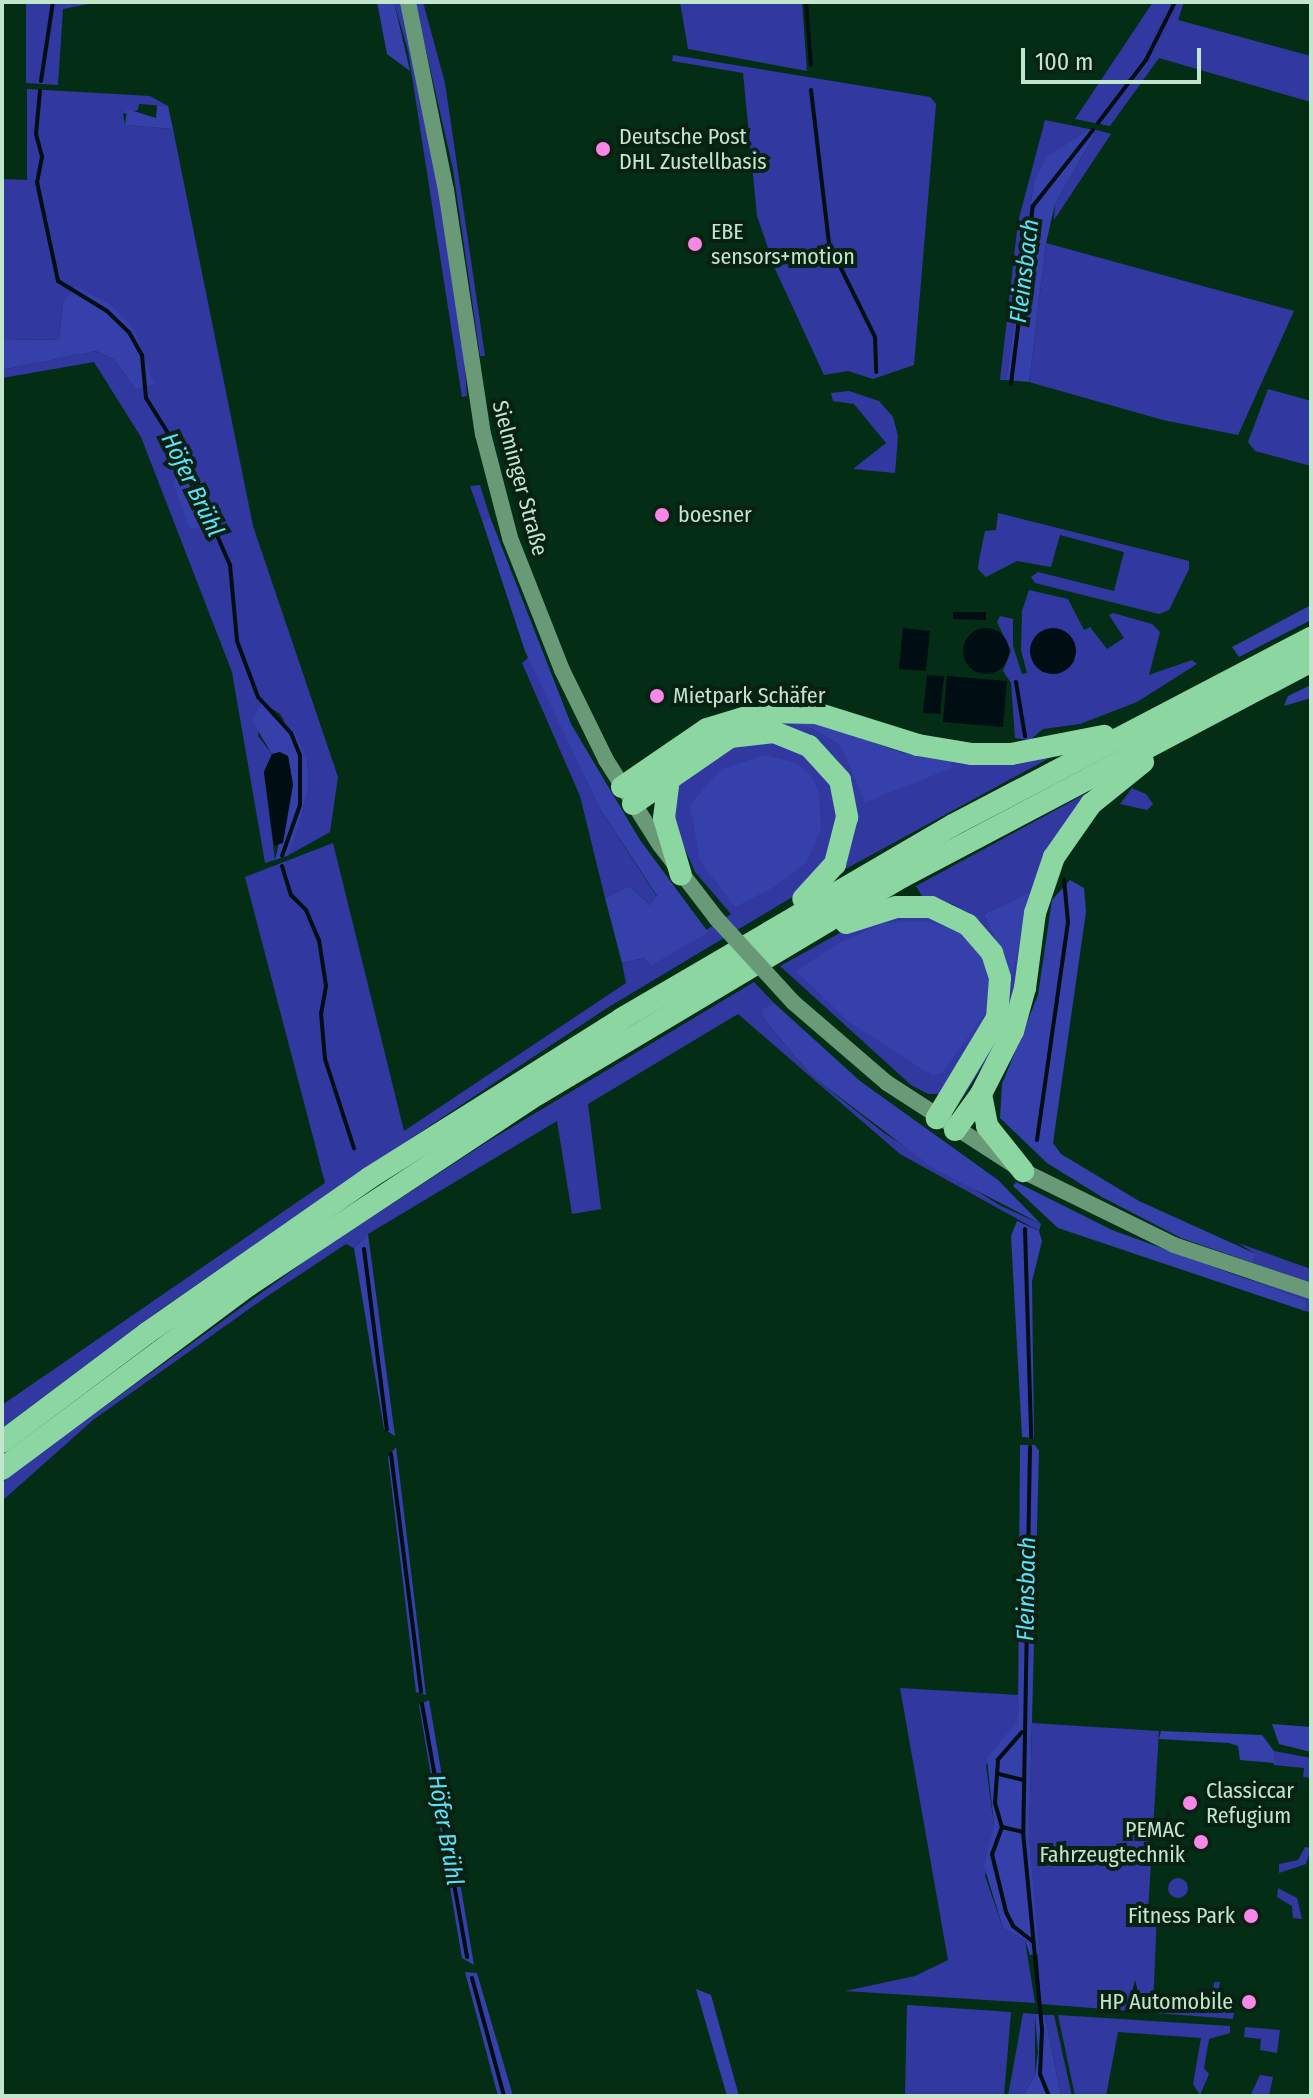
<!DOCTYPE html>
<meta charset="utf-8">
<style>
body{margin:0}
#map{position:relative;width:1313px;height:2098px;overflow:hidden;background:#032e15;font-family:"Fira Sans Condensed",sans-serif}
div>[style]{position:absolute}
[style*='--x']{left:calc(var(--x)*1px);top:calc(var(--y)*1px);width:calc(var(--w)*1px);rotate:calc(var(--a)*1deg)}
.green>*{inset:0;background:#3139a0}
.round{border-radius:50%}
.forest>*{inset:0;background:#3640aa}
.water>*{inset:0;background:#000e13}
.stream>*{height:4px;margin:-2px;padding:0 2px;transform-origin:2px;border-radius:2px;background:#000e13}
.secondary>*{height:16px;margin:-8px;padding:0 8px;transform-origin:8px;border-radius:8px;background:#699977}
.highway>*{height:22px;margin:-11px;padding:0 11px;transform-origin:11px;border-radius:11px;background:#8bd6a1}
.secondary-bridge>*{height:16px;margin:-8px;padding:0 8px;transform-origin:8px;border-radius:8px;background:#699977}
.dots>*{width:22px;height:22px;translate:-50% -50%;box-sizing:border-box;border:4px solid #092112;border-radius:50%}
span{translate:-50% -50%;white-space:nowrap;text-align:center;line-height:1.15;-webkit-text-stroke:8px #092112;paint-order:stroke}
.poi-label{font-size:22px;color:#c2e6cb}
.left{translate:0 -50%;text-align:left}
.right{translate:-100% -50%;text-align:right}
.street-label{font-size:22px;color:#c2e6cb}
.water-label{font-size:24px;color:#5de0fa;font-style:italic}
.frame{position:absolute;inset:0;border:4px solid #c2e6cb;pointer-events:none}
.scale{position:absolute;left:1021px;top:48px;width:180px;height:36px;box-sizing:border-box;border:4px solid #c2e6cb;border-top:0;padding-left:10px;font-size:24px;line-height:28px;white-space:nowrap;color:#c2e6cb;-webkit-text-stroke:6px #092112;paint-order:stroke}
</style>
<div id="map">
<div class="green">
<i style="clip-path:polygon(26px 2px,99px 2px,63px 9px,58px 85px,26px 83px)"></i>
<i style="clip-path:polygon(394px 2px,401px 2px,426px 101px,463px 343px,467px 396px,462px 397px,408px 51px)"></i>
<i style="clip-path:polygon(415px 2px,423px 2px,445px 83px,485px 356px,480px 356px,453px 169px)"></i>
<i style="clip-path:polygon(680px 2px,802px 2px,807px 71px,688px 49px)"></i>
<i style="clip-path:polygon(1153px 2px,1184px 2px,1178px 20px,1311px 56px,1311px 102px,1159px 58px,1110px 126px,1075px 119px)"></i>
<i style="clip-path:polygon(673px 55px,930px 97px,936px 104px,914px 365px,873px 379px,848px 371px,824px 375px,776px 271px,757px 216px,743px 73px,672px 61px)"></i>
<i style="clip-path:polygon(evenodd,27px 89px,150px 96px,168px 106px,139px 104px,138px 110px,123px 114px,125px 125px,173px 129px,253px 526px,338px 777px,330px 832px,287px 856px,309px 786px,307px 759px,280px 714px,262px 702px,258px 736px,272px 754px,264px 772px,275px 860px,265px 863px,232px 672px,141px 437px,94px 362px,2px 378px,2px 370px,96px 351px,113px 359px,136px 389px,74px 286px,63px 306px,59px 340px,2px 339px,2px 179px,27px 180px,27px 89px,186px 473px,209px 523px,209px 524px,189px 528px,186px 473px)"></i>
<i style="clip-path:polygon(1045px 120px,1089px 129px,1048px 157px,1034px 180px,1006px 380px,1000px 380px,1018px 222px)"></i>
<i style="clip-path:polygon(1097px 130px,1111px 134px,1054px 220px,1055px 204px)"></i>
<i style="clip-path:polygon(1046px 243px,1294px 311px,1238px 435px,1163px 420px,1029px 382px)"></i>
<i style="clip-path:polygon(1268px 389px,1311px 401px,1311px 466px,1255px 451px,1248px 442px)"></i>
<i style="clip-path:polygon(849px 391px,879px 401px,893px 417px,898px 436px,895px 473px,853px 469px,886px 443px,854px 404px,833px 401px,831px 393px)"></i>
<i style="clip-path:polygon(480px 485px,490px 517px,482px 520px,470px 486px)"></i>
<i style="clip-path:polygon(998px 513px,1189px 561px,1189px 569px,1169px 610px,1159px 614px,1035px 583px,1031px 577px,1038px 572px,1114px 591px,1124px 552px,1060px 535px,1051px 567px,1017px 561px,986px 577px,978px 569px,979px 560px,985px 531px,996px 530px)"></i>
<i style="clip-path:polygon(evenodd,1029px 590px,1068px 599px,1084px 630px,1090px 627px,1107px 649px,1124px 638px,1109px 615px,1113px 613px,1152px 624px,1160px 632px,1149px 675px,1192px 660px,1197px 664px,1137px 702px,1080px 724px,1043px 729px,1030px 740px,1015px 738px,1011px 683px,1003px 671px,1011px 651px,997px 622px,1000px 616px,1013px 619px,1013px 646px,1022px 674px,1027px 673px,1021px 650px,1022px 611px,1029px 590px,1063px 631px,1071px 637px,1074px 662px,1058px 674px,1042px 672px,1032px 641px,1063px 631px)"></i>
<i style="clip-path:polygon(529px 657px,599px 807px,657px 897px,650px 905px,629px 886px,605px 898px,580px 796px,522px 663px)"></i>
<i style="clip-path:polygon(evenodd,828px 720px,1053px 756px,840px 872px,856px 820px,847px 777px,837px 760px,823px 746px,787px 727px,731px 725px,828px 720px,811px 728px,858px 735px,904px 753px,951px 761px,841px 746px,811px 728px)"></i>
<i style="clip-path:polygon(767px 736px,828px 768px,842px 813px,829px 861px,794px 896px,607px 1008px,353px 1177px,157px 1312px,2px 1428px,2px 1405px,325px 1183px,245px 877px,333px 843px,404px 1131px,626px 983px,622px 963px,644px 958px,653px 964px,731px 914px,695px 872px,673px 822px,678px 783px,724px 746px)"></i>
<i style="clip-path:polygon(1132px 788px,1146px 794px,1153px 804px,1147px 810px,1120px 804px)"></i>
<i style="clip-path:polygon(evenodd,1087px 793px,1064px 824px,1007px 1027px,955px 1110px,997px 1037px,972px 917px,952px 904px,922px 896px,916px 886px,1087px 793px,1028px 894px,1012px 976px,984px 914px,1028px 894px)"></i>
<i style="clip-path:polygon(895px 912px,947px 918px,992px 1018px,941px 1094px,928px 1094px,911px 1085px,780px 966px,854px 925px)"></i>
<i style="clip-path:polygon(754px 982px,774px 1003px,763px 1010px,765px 1021px,812px 1076px,884px 1133px,1001px 1206px,1041px 1224px,1039px 1231px,900px 1154px,738px 1014px,588px 1104px,601px 1209px,572px 1214px,557px 1121px,368px 1234px,354px 1248px,346px 1244px,266px 1297px,93px 1420px,2px 1501px,2px 1483px,21px 1467px,315px 1254px,487px 1142px)"></i>
<i style="clip-path:polygon(1238px 1243px,1311px 1269px,1311px 1283px,1253px 1263px,1256px 1254px)"></i>
<i style="clip-path:polygon(1214px 1269px,1311px 1298px,1311px 1312px,1305px 1311px,1307px 1301px)"></i>
<i style="clip-path:polygon(900px 1688px,1019px 1695px,1018px 1721px,986px 1765px,994px 1826px,985px 1876px,1003px 1928px,1025px 1940px,1035px 2003px,845px 1991px,915px 1976px,948px 1960px)"></i>
<i style="clip-path:polygon(1032px 1723px,1159px 1731px,1148px 1912px,1157px 1914px,1153px 2007px,1211px 2011px,1214px 1982px,1220px 1982px,1215px 2011px,1234px 2013px,1233px 2019px,1041px 2004px,1029px 1835px)"></i>
<i style="clip-path:polygon(1274px 1751px,1311px 1758px,1311px 1778px,1303px 1777px,1304px 1768px,1274px 1765px)"></i>
<i style="clip-path:polygon(1305px 1847px,1311px 1848px,1306px 1864px,1279px 1873px,1279px 1864px,1298px 1860px)"></i>
<i class="round" style="left:1168px;top:1878px;width:20px;height:20px"></i>
<i style="clip-path:polygon(1278px 1888px,1297px 1898px,1302px 1919px,1293px 1918px,1292px 1906px,1277px 1897px)"></i>
<i style="clip-path:polygon(907px 2005px,1011px 2012px,1004px 2096px,905px 2096px)"></i>
<i style="clip-path:polygon(1023px 2013px,1035px 2014px,1035px 2075px,1023px 2096px,1008px 2096px)"></i>
<i style="clip-path:polygon(1045px 2015px,1054px 2015px,1072px 2096px,1061px 2096px)"></i>
<i style="clip-path:polygon(1058px 2015px,1230px 2026px,1230px 2033px,1209px 2039px,1204px 2068px,1209px 2074px,1200px 2095px,1193px 2084px,1201px 2038px,1118px 2032px,1106px 2096px,1075px 2096px)"></i>
<i style="clip-path:polygon(1245px 2027px,1280px 2030px,1277px 2053px,1260px 2050px,1261px 2039px,1244px 2037px)"></i>
<i style="clip-path:polygon(1260px 2075px,1273px 2077px,1269px 2096px,1250px 2096px)"></i>
</div>
<div class="forest">
<i style="clip-path:polygon(377px 2px,394px 2px,410px 71px,387px 54px)"></i>
<i style="clip-path:polygon(157px 105px,168px 106px,173px 129px,125px 125px,127px 109px,156px 118px)"></i>
<i style="clip-path:polygon(1089px 129px,1097px 130px,1055px 204px,1046px 243px,1029px 382px,1006px 380px,1034px 180px,1047px 157px)"></i>
<i style="clip-path:polygon(74px 286px,111px 305px,134px 329px,154px 384px,136px 389px,113px 359px,96px 351px,2px 370px,2px 339px,59px 340px,63px 305px)"></i>
<i style="clip-path:polygon(182px 471px,209px 523px,195px 529px,189px 528px,173px 482px)"></i>
<i style="clip-path:polygon(490px 517px,571px 724px,640px 840px,708px 932px,652px 965px,644px 958px,622px 963px,605px 898px,629px 886px,650px 905px,657px 896px,599px 807px,525px 651px,482px 520px)"></i>
<i style="clip-path:polygon(1311px 605px,1311px 620px,1239px 657px,1232px 647px)"></i>
<i style="clip-path:polygon(1311px 685px,1311px 698px,1284px 706px,1288px 696px)"></i>
<i style="clip-path:polygon(262px 702px,294px 731px,307px 759px,309px 786px,293px 843px,287px 856px,275px 860px,293px 785px,288px 756px,272px 754px,252px 721px)"></i>
<i style="clip-path:polygon(774px 720px,819px 724px,904px 753px,951px 761px,952px 768px,865px 802px,841px 746px,811px 728px)"></i>
<i style="clip-path:polygon(766px 755px,796px 763px,811px 775px,819px 793px,821px 829px,807px 862px,774px 887px,735px 907px,700px 861px,690px 805px,721px 769px)"></i>
<i style="clip-path:polygon(1070px 880px,1084px 888px,1086px 912px,1053px 1143px,1061px 1154px,1139px 1201px,1256px 1254px,1253px 1263px,1181px 1238px,1102px 1197px,1047px 1163px,1000px 1118px,1002px 1084px,1038px 995px,1052px 900px)"></i>
<i style="clip-path:polygon(1029px 893px,1012px 978px,984px 914px)"></i>
<i style="clip-path:polygon(925px 921px,961px 931px,983px 951px,990px 984px,987px 1011px,942px 1073px,932px 1075px,849px 1022px,796px 971px,837px 944px,884px 923px)"></i>
<i style="clip-path:polygon(774px 1003px,860px 1081px,998px 1180px,1041px 1224px,933px 1168px,812px 1076px,765px 1021px,762px 1010px)"></i>
<i style="clip-path:polygon(1016px 1182px,1112px 1230px,1307px 1301px,1305px 1311px,1058px 1228px,1013px 1186px)"></i>
<i style="clip-path:polygon(1017px 1221px,1039px 1231px,1042px 1241px,1032px 1281px,1034px 1438px,1022px 1437px,1011px 1236px)"></i>
<i style="clip-path:polygon(368px 1234px,395px 1436px,384px 1429px,354px 1248px)"></i>
<i style="clip-path:polygon(1020px 1445px,1035px 1445px,1039px 1451px,1029px 1835px,1039px 1954px,1030px 1955px,1025px 1940px,1003px 1928px,984px 1866px,994px 1826px,987px 1758px,1018px 1721px)"></i>
<i style="clip-path:polygon(396px 1447px,426px 1695px,416px 1692px,388px 1457px)"></i>
<i style="clip-path:polygon(429px 1700px,474px 1965px,462px 1958px,419px 1705px)"></i>
<i style="clip-path:polygon(1272px 1724px,1311px 1727px,1311px 1752px,1279px 1744px)"></i>
<i style="clip-path:polygon(1161px 1731px,1262px 1735px,1274px 1751px,1274px 1763px,1240px 1760px,1238px 1746px,1229px 1743px,1159px 1739px)"></i>
<i style="clip-path:polygon(465px 1972px,477px 1973px,513px 2096px,498px 2096px)"></i>
<i style="clip-path:polygon(696px 1989px,711px 1995px,739px 2096px,727px 2096px)"></i>
<i style="clip-path:polygon(1035px 2014px,1045px 2015px,1061px 2096px,1023px 2096px,1035px 2075px,1038px 2052px)"></i>
</div>
<div class="water">
<i style="clip-path:polygon(953px 612px,986px 612px,986px 620px,953px 619px)"></i>
<i class="round" style="left:1030px;top:628px;width:46px;height:46px"></i>
<i class="round" style="left:963px;top:628px;width:46px;height:46px"></i>
<i style="clip-path:polygon(903px 628px,930px 631px,926px 671px,899px 669px)"></i>
<i style="clip-path:polygon(927px 675px,944px 676px,940px 714px,923px 713px)"></i>
<i style="clip-path:polygon(947px 676px,1007px 681px,1003px 727px,943px 722px)"></i>
<i style="clip-path:polygon(280px 752px,288px 756px,293px 785px,283px 843px,274px 846px,264px 772px,272px 754px)"></i>
</div>
<div class="stream">
<i style="--x:806;--y:2;--w:63;--a:85.5"></i>
<i style="--x:41;--y:81;--w:80;--a:-81.4"></i>
<i style="--x:811;--y:90;--w:155;--a:83.3"></i>
<i style="--x:829;--y:244;--w:104;--a:63.7"></i>
<i style="--x:875;--y:337;--w:35;--a:88"></i>
<i style="--x:40;--y:91;--w:43;--a:95.3"></i>
<i style="--x:36;--y:134;--w:24;--a:75"></i>
<i style="--x:42;--y:157;--w:25;--a:101"></i>
<i style="--x:37;--y:182;--w:101;--a:78"></i>
<i style="--x:58;--y:281;--w:57;--a:31.5"></i>
<i style="--x:107;--y:311;--w:30;--a:44"></i>
<i style="--x:129;--y:332;--w:26;--a:61"></i>
<i style="--x:142;--y:355;--w:43;--a:84.7"></i>
<i style="--x:146;--y:398;--w:70;--a:57.9"></i>
<i style="--x:183;--y:457;--w:118;--a:66.5"></i>
<i style="--x:230;--y:565;--w:76;--a:84.7"></i>
<i style="--x:237;--y:641;--w:60;--a:69.4"></i>
<i style="--x:258;--y:697;--w:49;--a:47.5"></i>
<i style="--x:291;--y:733;--w:24;--a:68"></i>
<i style="--x:300;--y:755;--w:50;--a:90"></i>
<i style="--x:300;--y:805;--w:54;--a:109.4"></i>
<i style="--x:1098;--y:123;--w:79;--a:-52.7"></i>
<i style="--x:1146;--y:60;--w:65;--a:-63.4"></i>
<i style="--x:1011;--y:384;--w:179;--a:-83"></i>
<i style="--x:1033;--y:206;--w:97;--a:-51.7"></i>
<i style="--x:1016;--y:682;--w:55;--a:80.5"></i>
<i style="--x:282;--y:866;--w:30;--a:73"></i>
<i style="--x:291;--y:895;--w:21;--a:45"></i>
<i style="--x:306;--y:910;--w:33;--a:67"></i>
<i style="--x:319;--y:940;--w:47;--a:81.3"></i>
<i style="--x:326;--y:986;--w:27;--a:100"></i>
<i style="--x:321;--y:1013;--w:46;--a:85"></i>
<i style="--x:325;--y:1059;--w:94;--a:72"></i>
<i style="--x:1037;--y:1140;--w:220;--a:-81.9"></i>
<i style="--x:1068;--y:922;--w:43;--a:-95.3"></i>
<i style="--x:1025;--y:1229;--w:208;--a:88.3"></i>
<i style="--x:364;--y:1249;--w:182;--a:82.8"></i>
<i style="--x:1030;--y:1447;--w:385;--a:91"></i>
<i style="--x:1023;--y:1832;--w:199;--a:84.5"></i>
<i style="--x:1042;--y:2030;--w:44;--a:92.6"></i>
<i style="--x:1040;--y:2074;--w:24;--a:68"></i>
<i style="--x:391;--y:1454;--w:240;--a:82.8"></i>
<i style="--x:422;--y:1704;--w:257;--a:79.9"></i>
<i style="--x:1022;--y:1732;--w:37;--a:131"></i>
<i style="--x:998;--y:1760;--w:43;--a:94"></i>
<i style="--x:995;--y:1803;--w:25;--a:74"></i>
<i style="--x:1002;--y:1827;--w:29;--a:110"></i>
<i style="--x:992;--y:1854;--w:60;--a:76.4"></i>
<i style="--x:1006;--y:1912;--w:16;--a:63"></i>
<i style="--x:1013;--y:1926;--w:24;--a:38"></i>
<i style="--x:999;--y:1774;--w:25;--a:14"></i>
<i style="--x:1002;--y:1827;--w:22;--a:13"></i>
<i style="--x:472;--y:1978;--w:122;--a:74.8"></i>
</div>
<div class="secondary">
<i style="--x:408;--y:2;--w:192;--a:78.6"></i>
<i style="--x:446;--y:190;--w:247;--a:81.4"></i>
<i style="--x:483;--y:434;--w:107;--a:75.4"></i>
<i style="--x:510;--y:538;--w:142;--a:68.5"></i>
<i style="--x:562;--y:670;--w:100;--a:63.9"></i>
<i style="--x:606;--y:760;--w:101;--a:57.6"></i>
<i style="--x:660;--y:845;--w:92;--a:52.5"></i>
<i style="--x:794;--y:1003;--w:123;--a:40.7"></i>
<i style="--x:887;--y:1083;--w:162;--a:32.9"></i>
<i style="--x:1023;--y:1171;--w:168;--a:26.1"></i>
<i style="--x:1174;--y:1245;--w:145;--a:18.6"></i>
</div>
<div class="highway">
<i style="--x:669;--y:778;--w:40;--a:97.1"></i>
<i style="--x:664;--y:818;--w:59;--a:73.4"></i>
<i style="--x:622;--y:787;--w:103;--a:-34.3"></i>
<i style="--x:707;--y:729;--w:59;--a:-16.9"></i>
<i style="--x:763;--y:712;--w:53;--a:1.1"></i>
<i style="--x:816;--y:713;--w:107;--a:17.4"></i>
<i style="--x:918;--y:745;--w:55;--a:9.5"></i>
<i style="--x:972;--y:754;--w:39;--a:0"></i>
<i style="--x:1011;--y:754;--w:95;--a:-11"></i>
<i style="--x:633;--y:804;--w:118;--a:-34.6"></i>
<i style="--x:730;--y:737;--w:44;--a:-6.5"></i>
<i style="--x:774;--y:732;--w:38;--a:22"></i>
<i style="--x:809;--y:746;--w:46;--a:47.6"></i>
<i style="--x:840;--y:780;--w:38;--a:79"></i>
<i style="--x:847;--y:817;--w:49;--a:104.3"></i>
<i style="--x:835;--y:864;--w:47;--a:132.4"></i>
<i style="--x:846;--y:923;--w:52;--a:-17.7"></i>
<i style="--x:896;--y:907;--w:35;--a:0"></i>
<i style="--x:931;--y:907;--w:41;--a:25.9"></i>
<i style="--x:968;--y:925;--w:37;--a:49"></i>
<i style="--x:992;--y:953;--w:26;--a:72"></i>
<i style="--x:1000;--y:978;--w:40;--a:94.3"></i>
<i style="--x:997;--y:1018;--w:117;--a:121"></i>
<i style="--x:981;--y:1094;--w:33;--a:79"></i>
<i style="--x:987;--y:1126;--w:58;--a:51.3"></i>
<i style="--x:955;--y:1130;--w:44;--a:-54.2"></i>
<i style="--x:981;--y:1094;--w:71;--a:-63.1"></i>
<i style="--x:1013;--y:1031;--w:45;--a:-74.4"></i>
<i style="--x:1025;--y:988;--w:76;--a:-82.4"></i>
<i style="--x:1035;--y:913;--w:59;--a:-71.3"></i>
<i style="--x:1054;--y:857;--w:65;--a:-55.1"></i>
<i style="--x:1091;--y:804;--w:67;--a:-38.9"></i>
<i style="--x:2;--y:1442;--w:181;--a:-36.9"></i>
<i style="--x:147;--y:1333;--w:271;--a:-34.9"></i>
<i style="--x:369;--y:1178;--w:298;--a:-32.2"></i>
<i style="--x:621;--y:1019;--w:385;--a:-30.3"></i>
<i style="--x:953;--y:825;--w:404;--a:-27.6"></i>
<i style="--x:2;--y:1469;--w:308;--a:-36.7"></i>
<i style="--x:249;--y:1285;--w:346;--a:-33.5"></i>
<i style="--x:538;--y:1094;--w:424;--a:-30.8"></i>
<i style="--x:902;--y:877;--w:463;--a:-27.8"></i>
</div>
<div class="secondary-bridge">
<i style="--x:716;--y:918;--w:115;--a:47.5"></i>
</div>
<div class="dots">
<i style="left:603px;top:149px;background:#f987e8"></i>
<i style="left:695px;top:244px;background:#f987e8"></i>
<i style="left:662px;top:515px;background:#f987e8"></i>
<i style="left:657px;top:696px;background:#f987e8"></i>
<i style="left:1190px;top:1803px;background:#f987e8"></i>
<i style="left:1201px;top:1842px;background:#f987e8"></i>
<i style="left:1251px;top:1916px;background:#f987e8"></i>
<i style="left:1249px;top:2002px;background:#f987e8"></i>
</div>
<div class="poi-label">
<span class="left" style="left:619px;top:149px">Deutsche Post<br>DHL Zustellbasis</span>
<span class="left" style="left:711px;top:244px">EBE<br>sensors+motion</span>
<span class="left" style="left:678px;top:515px">boesner</span>
<span class="left" style="left:673px;top:696px">Mietpark Schäfer</span>
<span class="left" style="left:1206px;top:1803px">Classiccar<br>Refugium</span>
<span class="right" style="left:1185px;top:1842px">PEMAC<br>Fahrzeugtechnik</span>
<span class="right" style="left:1235px;top:1916px">Fitness Park</span>
<span class="right" style="left:1233px;top:2002px">HP Automobile</span>
</div>
<div class="street-label">
<span style="left:520px;top:478px;rotate:75deg">Sielminger Straße</span>
</div>
<div class="water-label">
<span style="left:1025px;top:271px;rotate:-83deg">Fleinsbach</span>
<span style="left:192px;top:485px;rotate:64deg">Höfer Brühl</span>
<span style="left:1027px;top:1589px;rotate:-89deg">Fleinsbach</span>
<span style="left:445px;top:1830px;rotate:80deg">Höfer Brühl</span>
</div>
<div class="frame"></div>
<div class="scale">100 m</div>
</div>
